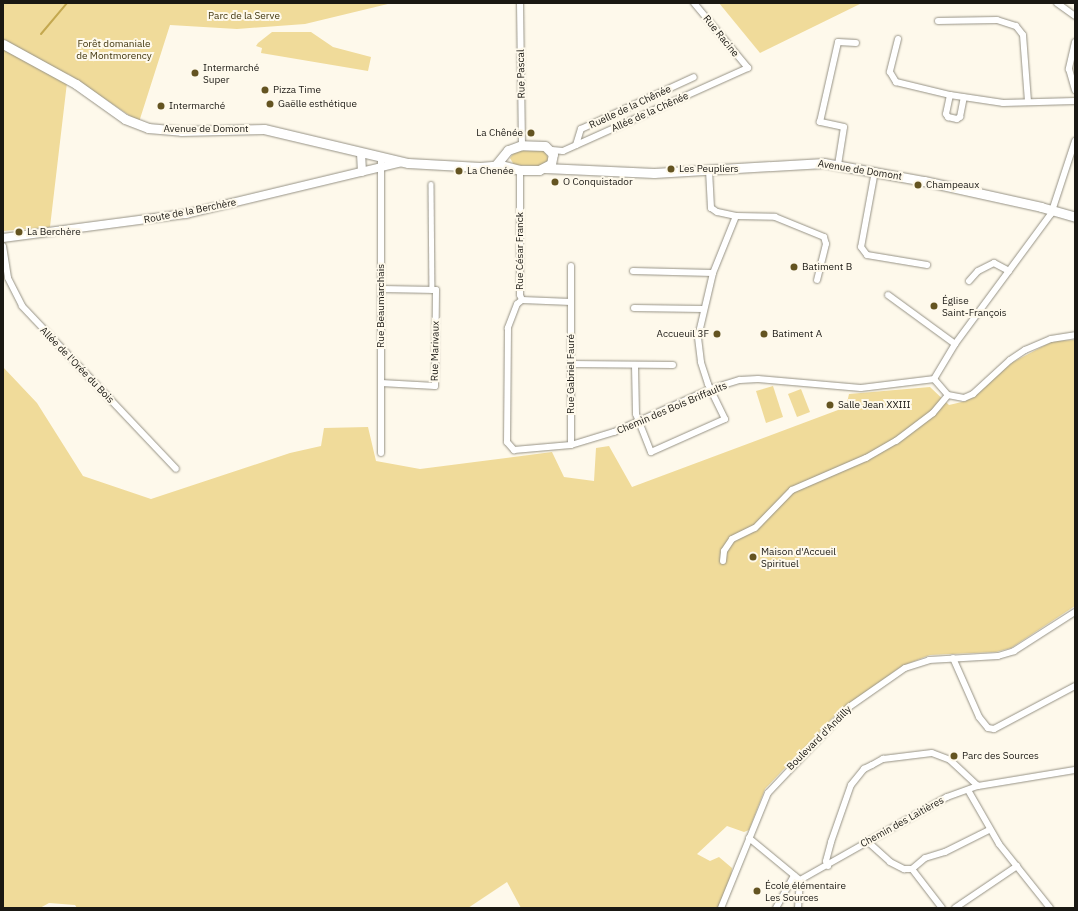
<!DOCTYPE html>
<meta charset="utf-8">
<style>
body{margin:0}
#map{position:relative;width:1078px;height:911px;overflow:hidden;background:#fef9eb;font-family:"IBM Plex Sans",sans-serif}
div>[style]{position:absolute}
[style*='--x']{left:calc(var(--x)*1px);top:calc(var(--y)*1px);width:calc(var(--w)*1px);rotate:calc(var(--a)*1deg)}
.green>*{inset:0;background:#f0db9a}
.stream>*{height:2px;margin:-1px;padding:0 1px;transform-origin:1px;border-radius:1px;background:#c4a84f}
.roads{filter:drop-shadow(0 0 1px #969285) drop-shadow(0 0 1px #969285)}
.pedestrian>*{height:4.5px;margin:-2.25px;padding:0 2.25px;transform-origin:2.25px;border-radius:2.25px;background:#fff}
.minor>*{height:6px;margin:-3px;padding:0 3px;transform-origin:3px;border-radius:3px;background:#fff}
.tertiary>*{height:8px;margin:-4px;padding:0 4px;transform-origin:4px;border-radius:4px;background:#fff}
.secondary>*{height:9px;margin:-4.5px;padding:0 4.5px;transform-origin:4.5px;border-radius:4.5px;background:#fff}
.dots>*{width:11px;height:11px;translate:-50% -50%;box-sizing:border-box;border:2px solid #fef9eb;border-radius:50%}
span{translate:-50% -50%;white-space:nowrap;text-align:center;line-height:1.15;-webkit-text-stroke:4px #fef9eb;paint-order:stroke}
.park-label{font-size:10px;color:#40350e}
.street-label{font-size:10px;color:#1a1813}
.poi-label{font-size:10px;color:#1a1813}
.left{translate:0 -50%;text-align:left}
.right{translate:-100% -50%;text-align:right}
.frame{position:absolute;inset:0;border:4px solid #1a1813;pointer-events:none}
</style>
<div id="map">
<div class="green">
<i style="clip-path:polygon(3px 3px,392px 3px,305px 24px,237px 29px,170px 25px,139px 122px,68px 74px,50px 227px,3px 231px)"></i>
<i style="clip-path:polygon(719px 3px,862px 3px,760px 53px)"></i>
<i style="clip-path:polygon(272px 32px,311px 32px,333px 47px,371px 57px,368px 71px,261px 53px,262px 48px,256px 46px,258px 43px)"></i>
<i style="clip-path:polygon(516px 150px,545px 151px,549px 160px,541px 166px,514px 165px,510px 158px)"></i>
<i style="clip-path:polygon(1075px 340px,1075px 606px,1011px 648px,996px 652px,930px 655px,902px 666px,840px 710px,765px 789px,749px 830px,744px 832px,727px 826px,697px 854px,710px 861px,719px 857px,732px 868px,731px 878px,719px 908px,521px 908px,507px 882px,468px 908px,77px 908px,75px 905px,49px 903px,40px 908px,3px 908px,3px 367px,37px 403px,83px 476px,151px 499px,290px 453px,321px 446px,324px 428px,368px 427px,376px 461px,420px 469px,552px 452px,564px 477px,594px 481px,596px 448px,609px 446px,632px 487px,846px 407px,849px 394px,930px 387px,949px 405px,966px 401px,1013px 362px,1053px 341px)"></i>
<i style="clip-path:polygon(773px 386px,783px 417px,766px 423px,756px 391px)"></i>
<i style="clip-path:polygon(801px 389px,810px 412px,797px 417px,788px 394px)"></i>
</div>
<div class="stream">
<i style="--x:41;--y:34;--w:40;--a:-50"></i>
</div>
<div class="roads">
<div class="pedestrian">
<i style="--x:431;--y:184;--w:106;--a:89.5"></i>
</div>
<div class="minor">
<i style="--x:520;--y:3;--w:142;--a:89.2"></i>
<i style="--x:1057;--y:3;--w:22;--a:36"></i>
<i style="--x:938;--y:21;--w:59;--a:-1"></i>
<i style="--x:997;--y:20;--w:20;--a:18"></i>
<i style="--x:1016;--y:26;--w:11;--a:52"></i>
<i style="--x:1023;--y:35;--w:67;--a:85.7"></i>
<i style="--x:898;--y:39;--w:34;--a:104"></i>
<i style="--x:890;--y:72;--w:12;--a:59"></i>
<i style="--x:896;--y:82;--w:56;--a:13.5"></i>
<i style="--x:950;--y:95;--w:54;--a:8.6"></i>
<i style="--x:1003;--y:103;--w:72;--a:-1.6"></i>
<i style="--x:1075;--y:42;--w:28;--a:103"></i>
<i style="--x:1069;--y:69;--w:22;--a:74"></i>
<i style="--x:950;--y:95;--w:19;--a:102"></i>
<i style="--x:946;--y:114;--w:4;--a:56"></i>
<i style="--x:948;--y:117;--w:9;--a:13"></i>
<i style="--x:957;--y:119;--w:4;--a:-34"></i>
<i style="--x:960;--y:117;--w:20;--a:-79"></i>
<i style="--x:576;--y:145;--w:17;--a:-73"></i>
<i style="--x:581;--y:129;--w:124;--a:-24.7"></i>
<i style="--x:552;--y:150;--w:11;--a:5"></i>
<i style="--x:563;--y:151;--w:203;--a:-24.2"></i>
<i style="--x:748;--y:68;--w:85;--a:-129.7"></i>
<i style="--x:381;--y:159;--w:294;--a:90"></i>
<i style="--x:838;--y:165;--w:38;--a:-81"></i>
<i style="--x:844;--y:127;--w:25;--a:-168"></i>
<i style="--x:820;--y:122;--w:82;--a:-77.3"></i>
<i style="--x:838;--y:42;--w:18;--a:3"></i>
<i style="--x:520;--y:170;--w:125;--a:90"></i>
<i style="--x:520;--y:295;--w:5;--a:68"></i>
<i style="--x:875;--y:171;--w:77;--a:100.4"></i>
<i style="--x:861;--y:247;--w:10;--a:53"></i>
<i style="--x:867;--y:255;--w:61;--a:9.5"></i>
<i style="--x:736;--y:216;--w:39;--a:1"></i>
<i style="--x:775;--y:217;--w:53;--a:22.2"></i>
<i style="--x:824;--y:237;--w:7;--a:74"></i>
<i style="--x:826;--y:244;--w:37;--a:104"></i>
<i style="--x:3;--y:246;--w:32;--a:81"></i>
<i style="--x:8;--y:278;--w:31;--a:63"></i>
<i style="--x:22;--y:306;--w:224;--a:46.6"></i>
<i style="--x:571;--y:266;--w:179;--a:90"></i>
<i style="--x:633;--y:271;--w:80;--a:1.4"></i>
<i style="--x:969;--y:281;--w:13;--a:-48"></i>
<i style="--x:978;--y:271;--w:18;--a:-27"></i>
<i style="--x:994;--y:263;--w:17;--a:28"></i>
<i style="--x:888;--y:295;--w:83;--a:36.2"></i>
<i style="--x:522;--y:300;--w:6;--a:141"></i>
<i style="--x:517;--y:304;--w:26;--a:111"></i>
<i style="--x:508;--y:328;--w:114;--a:90.5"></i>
<i style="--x:507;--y:442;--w:11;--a:49"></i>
<i style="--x:514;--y:450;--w:57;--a:-5"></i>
<i style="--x:571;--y:445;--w:45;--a:-16.8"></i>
<i style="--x:614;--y:432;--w:105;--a:-24.1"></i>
<i style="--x:710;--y:389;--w:31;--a:-17"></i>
<i style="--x:740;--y:380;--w:18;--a:-3"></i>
<i style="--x:758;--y:379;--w:103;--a:5"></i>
<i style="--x:861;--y:388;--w:74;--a:-7"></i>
<i style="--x:522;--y:300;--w:49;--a:2.3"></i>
<i style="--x:634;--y:308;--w:69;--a:0.8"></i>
<i style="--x:571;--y:364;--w:102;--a:0.6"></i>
<i style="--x:635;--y:366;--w:48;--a:88.8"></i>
<i style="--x:636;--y:414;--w:41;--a:68.5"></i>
<i style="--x:651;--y:452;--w:81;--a:-24"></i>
<i style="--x:725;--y:419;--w:39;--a:-116"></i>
<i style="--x:708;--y:384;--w:23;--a:-108"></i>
<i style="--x:701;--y:362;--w:25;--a:-97"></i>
<i style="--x:698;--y:337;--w:66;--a:-76.8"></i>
<i style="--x:713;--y:273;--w:61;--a:-68"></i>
<i style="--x:736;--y:216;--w:19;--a:-168"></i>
<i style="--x:717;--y:212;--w:7;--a:-146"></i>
<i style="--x:711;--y:208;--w:38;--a:-93"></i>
<i style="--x:934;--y:379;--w:41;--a:-59"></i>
<i style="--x:955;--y:344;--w:162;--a:-53.6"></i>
<i style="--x:1051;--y:214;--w:77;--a:-71.8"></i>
<i style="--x:934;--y:379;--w:21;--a:49"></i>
<i style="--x:948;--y:395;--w:16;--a:11"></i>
<i style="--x:964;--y:398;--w:10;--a:-24"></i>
<i style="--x:973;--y:394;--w:50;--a:-42.6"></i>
<i style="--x:1010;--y:360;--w:18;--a:-34"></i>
<i style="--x:1025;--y:350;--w:28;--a:-23"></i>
<i style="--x:1051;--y:339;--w:24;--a:-9"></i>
<i style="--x:381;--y:383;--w:54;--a:3.2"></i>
<i style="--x:435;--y:386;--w:96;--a:-89.4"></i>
<i style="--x:436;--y:290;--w:54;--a:-178.9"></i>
<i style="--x:723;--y:561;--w:10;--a:-84"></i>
<i style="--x:724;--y:551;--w:14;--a:-56"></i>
<i style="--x:732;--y:539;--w:25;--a:-26"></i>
<i style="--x:755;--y:528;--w:53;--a:-45.8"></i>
<i style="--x:792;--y:490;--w:81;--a:-23.4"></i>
<i style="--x:866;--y:458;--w:34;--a:-30"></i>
<i style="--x:896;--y:441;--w:46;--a:-37.1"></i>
<i style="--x:933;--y:413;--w:23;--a:-50"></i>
<i style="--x:953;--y:658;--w:64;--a:66.2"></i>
<i style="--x:979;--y:717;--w:14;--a:51"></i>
<i style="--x:988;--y:728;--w:6;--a:9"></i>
<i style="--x:994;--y:729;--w:92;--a:-28"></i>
<i style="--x:968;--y:790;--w:62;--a:60.1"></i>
<i style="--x:999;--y:844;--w:82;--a:51.4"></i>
<i style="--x:749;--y:838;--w:66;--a:39.5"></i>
<i style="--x:867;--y:841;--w:31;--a:42"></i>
<i style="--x:890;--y:862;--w:16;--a:27"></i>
<i style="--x:904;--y:869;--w:8;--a:0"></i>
<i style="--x:912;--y:869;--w:49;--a:52.4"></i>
<i style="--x:828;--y:866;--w:5;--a:-112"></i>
<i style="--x:826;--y:861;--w:20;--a:-75"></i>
<i style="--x:831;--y:842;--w:60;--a:-70.7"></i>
<i style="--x:851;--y:785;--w:21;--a:-51"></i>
<i style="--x:864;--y:769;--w:9;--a:-27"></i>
<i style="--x:872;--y:765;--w:13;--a:-29"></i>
<i style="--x:883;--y:759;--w:49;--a:-7"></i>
<i style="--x:932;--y:753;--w:19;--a:21"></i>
<i style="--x:950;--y:760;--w:38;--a:43"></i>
<i style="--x:912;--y:869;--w:17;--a:-40"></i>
<i style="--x:925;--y:858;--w:21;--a:-17"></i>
<i style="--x:945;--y:852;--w:49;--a:-26.6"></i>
<i style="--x:800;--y:880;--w:169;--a:-29.5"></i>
<i style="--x:947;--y:797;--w:33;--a:-20"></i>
<i style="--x:978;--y:786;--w:98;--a:-9.4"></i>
<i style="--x:721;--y:908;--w:124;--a:-67.8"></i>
<i style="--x:768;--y:793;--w:118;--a:-46.7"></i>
<i style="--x:849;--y:707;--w:68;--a:-34.9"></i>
<i style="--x:905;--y:668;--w:25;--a:-18"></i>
<i style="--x:929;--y:660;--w:69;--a:-3.3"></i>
<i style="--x:998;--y:656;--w:17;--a:-17"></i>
<i style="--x:1014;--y:651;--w:72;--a:-32.6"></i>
<i style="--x:776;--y:908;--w:37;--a:-61"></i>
<i style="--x:798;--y:908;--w:28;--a:-86"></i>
<i style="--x:955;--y:908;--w:75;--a:-34.1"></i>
</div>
<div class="tertiary">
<i style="--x:361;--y:153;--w:19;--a:87"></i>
<i style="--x:3;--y:238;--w:185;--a:-7.5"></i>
<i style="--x:186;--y:214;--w:219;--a:-13.5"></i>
</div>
<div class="secondary">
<i style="--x:3;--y:44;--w:83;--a:28.7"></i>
<i style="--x:76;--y:84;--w:60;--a:35.5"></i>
<i style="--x:125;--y:119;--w:25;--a:21"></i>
<i style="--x:148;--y:128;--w:33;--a:5"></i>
<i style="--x:181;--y:131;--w:83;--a:-1.4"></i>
<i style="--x:264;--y:129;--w:148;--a:13.3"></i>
<i style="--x:408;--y:163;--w:72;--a:3.2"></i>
<i style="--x:480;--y:167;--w:21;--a:-5"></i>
<i style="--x:501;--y:165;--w:20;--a:15"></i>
<i style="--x:520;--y:170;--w:19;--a:0"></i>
<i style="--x:539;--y:170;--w:13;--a:-27"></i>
<i style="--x:551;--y:164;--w:10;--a:-79"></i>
<i style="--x:553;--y:154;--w:11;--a:-135"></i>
<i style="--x:545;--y:146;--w:23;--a:-178"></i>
<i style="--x:522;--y:145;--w:15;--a:160"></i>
<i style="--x:508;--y:150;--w:19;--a:129"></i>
<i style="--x:545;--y:168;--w:109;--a:2.6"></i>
<i style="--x:654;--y:173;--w:170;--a:-3.4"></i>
<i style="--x:824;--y:163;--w:102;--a:10.2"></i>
<i style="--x:924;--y:181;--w:120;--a:12.5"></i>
<i style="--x:1041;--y:207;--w:35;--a:16"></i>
</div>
</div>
<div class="dots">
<i style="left:195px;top:73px;background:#645421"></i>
<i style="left:265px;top:90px;background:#645421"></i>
<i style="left:270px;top:104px;background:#645421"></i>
<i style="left:161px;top:106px;background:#645421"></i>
<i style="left:531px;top:133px;background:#645421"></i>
<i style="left:671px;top:169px;background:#645421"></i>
<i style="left:459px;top:171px;background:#645421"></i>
<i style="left:555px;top:182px;background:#645421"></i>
<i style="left:918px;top:185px;background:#645421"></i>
<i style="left:19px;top:232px;background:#645421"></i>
<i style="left:794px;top:267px;background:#645421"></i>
<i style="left:934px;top:306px;background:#645421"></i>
<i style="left:717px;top:334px;background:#645421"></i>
<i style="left:764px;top:334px;background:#645421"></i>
<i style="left:830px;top:405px;background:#645421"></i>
<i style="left:753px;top:557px;background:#645421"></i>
<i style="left:954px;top:756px;background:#645421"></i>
<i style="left:757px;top:891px;background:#645421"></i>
</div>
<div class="park-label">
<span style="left:244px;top:16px">Parc de la Serve</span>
<span style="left:114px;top:49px">Forêt domaniale<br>de Montmorency</span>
</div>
<div class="street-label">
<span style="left:721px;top:36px;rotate:51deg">Rue Racine</span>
<span style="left:521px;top:74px;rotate:-91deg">Rue Pascal</span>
<span style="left:630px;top:107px;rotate:-25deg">Ruelle de la Chênée</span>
<span style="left:650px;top:112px;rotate:-24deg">Allée de la Chênée</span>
<span style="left:206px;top:129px">Avenue de Domont</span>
<span style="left:860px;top:170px;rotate:9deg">Avenue de Domont</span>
<span style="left:190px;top:211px;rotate:-11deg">Route de la Berchère</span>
<span style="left:520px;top:251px;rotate:-90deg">Rue César Franck</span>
<span style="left:381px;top:306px;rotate:-90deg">Rue Beaumarchais</span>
<span style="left:435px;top:351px;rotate:-89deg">Rue Marivaux</span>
<span style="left:77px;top:365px;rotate:46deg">Allée de l'Orée du Bois</span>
<span style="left:571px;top:374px;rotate:-90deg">Rue Gabriel Fauré</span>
<span style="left:672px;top:408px;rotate:-23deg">Chemin des Bois Briffaults</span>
<span style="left:819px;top:738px;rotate:-45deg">Boulevard d'Andilly</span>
<span style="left:902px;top:822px;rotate:-29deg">Chemin des Laitières</span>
</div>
<div class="poi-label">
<span class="left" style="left:203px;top:73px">Intermarché<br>Super</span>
<span class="left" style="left:273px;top:90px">Pizza Time</span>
<span class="left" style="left:278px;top:104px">Gaëlle esthétique</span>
<span class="left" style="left:169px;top:106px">Intermarché</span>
<span class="right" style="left:523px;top:133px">La Chênée</span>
<span class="left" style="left:679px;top:169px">Les Peupliers</span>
<span class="left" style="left:467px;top:171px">La Chenée</span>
<span class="left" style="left:563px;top:182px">O Conquistador</span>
<span class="left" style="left:926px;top:185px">Champeaux</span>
<span class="left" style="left:27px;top:232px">La Berchère</span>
<span class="left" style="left:802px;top:267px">Batiment B</span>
<span class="left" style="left:942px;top:306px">Église<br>Saint-François</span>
<span class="right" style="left:709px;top:334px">Accueuil 3F</span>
<span class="left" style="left:772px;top:334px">Batiment A</span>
<span class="left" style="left:838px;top:405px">Salle Jean XXIII</span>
<span class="left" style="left:761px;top:557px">Maison d'Accueil<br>Spirituel</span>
<span class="left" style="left:962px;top:756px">Parc des Sources</span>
<span class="left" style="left:765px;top:891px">École élémentaire<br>Les Sources</span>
</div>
<div class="frame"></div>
</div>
